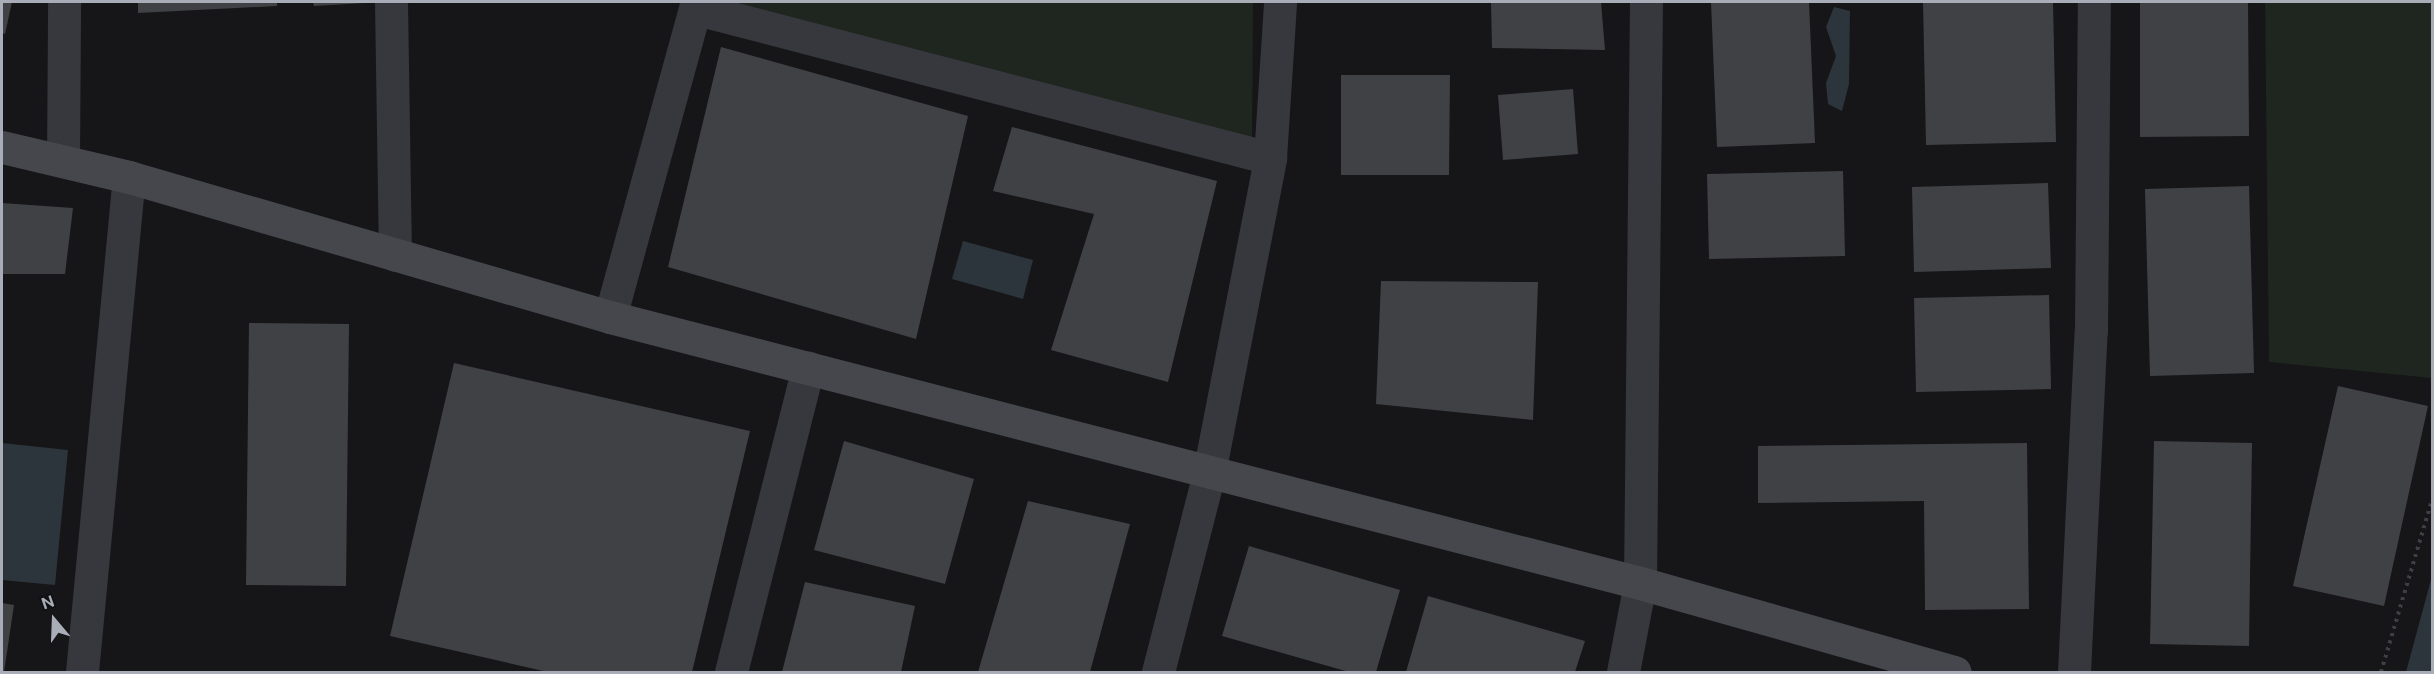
<!DOCTYPE html>
<style>
body{margin:0}
#map{position:relative;width:2434px;height:674px;overflow:hidden;background:#161618;font-family:"Public Sans",sans-serif}
div>[style]{position:absolute}
[style*='--x']{left:calc(var(--x)*1px);top:calc(var(--y)*1px);width:calc(var(--w)*1px);rotate:calc(var(--a)*1deg)}
.green>*{inset:0;background:#1e261f}
.water>*{inset:0;background:#2c353c}
.building>*{inset:0;background:#404145}
.path>*{height:4px;margin-top:-2px;transform-origin:0;background:repeating-linear-gradient(90deg,#3d3f44 0 3px,transparent 0 7.5px)}
.street>*{height:33px;margin:-16.5px;padding:0 16.5px;transform-origin:16.5px;border-radius:16.5px;background:#37383d}
.secondary>*{height:33px;margin:-16.5px;padding:0 16.5px;transform-origin:16.5px;border-radius:16.5px;background:#45474d}
span{translate:-50% -50%;white-space:nowrap;text-align:center;line-height:1.15;-webkit-text-stroke:4.5px #111113;paint-order:stroke}
.frame{position:absolute;inset:0;border:3px solid #a8adb8;pointer-events:none}
.north{position:absolute;left:24px;top:590px;width:60px;height:60px;-webkit-text-stroke:4px #111113;paint-order:stroke;rotate:341deg;font-size:16px;font-weight:700;line-height:24px;text-align:center;color:#a8adb8}
.north::after{content:'';display:block;margin:auto;width:21px;height:27px;background:#a8adb8;clip-path:polygon(50% 0,100% 100%,50% 72%,0 100%)}
</style>
<div id="map">
<div class="green">
<i style="clip-path:polygon(709px 2px,1253px 2px,1252px 145px)"></i>
<i style="clip-path:polygon(2265px 2px,2432px 2px,2432px 378px,2269px 362px)"></i>
</div>
<div class="water">
<i style="clip-path:polygon(1834px 7px,1850px 11px,1849px 84px,1842px 111px,1828px 104px,1826px 83px,1836px 56px,1826px 27px)"></i>
<i style="clip-path:polygon(963px 241px,1033px 260px,1023px 299px,952px 279px)"></i>
<i style="clip-path:polygon(2px 443px,68px 450px,55px 585px,2px 580px)"></i>
<i style="clip-path:polygon(2432px 576px,2432px 672px,2406px 672px)"></i>
</div>
<div class="building">
<i style="clip-path:polygon(2px 2px,12px 2px,5px 34px,2px 33px)"></i>
<i style="clip-path:polygon(138px 2px,277px 2px,277px 6px,138px 13px)"></i>
<i style="clip-path:polygon(313px 2px,365px 2px,365px 3px,314px 6px)"></i>
<i style="clip-path:polygon(1491px 2px,1601px 2px,1605px 50px,1492px 48px)"></i>
<i style="clip-path:polygon(1711px 2px,1809px 2px,1815px 143px,1717px 147px)"></i>
<i style="clip-path:polygon(1923px 2px,2053px 2px,2056px 142px,1926px 145px)"></i>
<i style="clip-path:polygon(2140px 2px,2248px 2px,2249px 136px,2140px 137px)"></i>
<i style="clip-path:polygon(721px 47px,968px 116px,916px 339px,668px 267px)"></i>
<i style="clip-path:polygon(1341px 75px,1450px 75px,1449px 175px,1341px 175px)"></i>
<i style="clip-path:polygon(1573px 89px,1578px 154px,1503px 160px,1498px 95px)"></i>
<i style="clip-path:polygon(1012px 127px,1217px 181px,1168px 382px,1051px 350px,1094px 214px,993px 191px)"></i>
<i style="clip-path:polygon(1843px 171px,1845px 256px,1709px 259px,1707px 174px)"></i>
<i style="clip-path:polygon(2048px 183px,2051px 268px,1914px 272px,1912px 187px)"></i>
<i style="clip-path:polygon(2249px 186px,2254px 373px,2150px 376px,2145px 189px)"></i>
<i style="clip-path:polygon(2px 203px,73px 208px,65px 274px,2px 274px)"></i>
<i style="clip-path:polygon(1381px 281px,1538px 282px,1533px 420px,1376px 404px)"></i>
<i style="clip-path:polygon(2049px 295px,2051px 389px,1916px 392px,1914px 298px)"></i>
<i style="clip-path:polygon(249px 323px,349px 324px,346px 586px,246px 585px)"></i>
<i style="clip-path:polygon(454px 363px,750px 431px,692px 672px,548px 672px,390px 636px)"></i>
<i style="clip-path:polygon(2338px 386px,2428px 406px,2384px 606px,2293px 586px)"></i>
<i style="clip-path:polygon(844px 441px,974px 479px,945px 584px,814px 550px)"></i>
<i style="clip-path:polygon(2154px 441px,2252px 443px,2249px 646px,2150px 644px)"></i>
<i style="clip-path:polygon(2027px 443px,2029px 609px,1925px 610px,1924px 501px,1758px 503px,1758px 446px)"></i>
<i style="clip-path:polygon(1028px 501px,1130px 524px,1090px 672px,978px 672px)"></i>
<i style="clip-path:polygon(1249px 546px,1400px 590px,1376px 672px,1349px 672px,1222px 636px)"></i>
<i style="clip-path:polygon(805px 582px,915px 606px,901px 672px,782px 672px)"></i>
<i style="clip-path:polygon(1428px 596px,1585px 641px,1575px 672px,1406px 672px)"></i>
<i style="clip-path:polygon(2px 603px,14px 605px,4px 672px,2px 672px)"></i>
</div>
<div class="path">
<i style="--x:2381;--y:672;--w:179;--a:-73.5"></i>
</div>
<div class="street">
<i style="--x:391;--y:2;--w:253;--a:89.1"></i>
<i style="--x:697;--y:9;--w:592;--a:14.58"></i>
<i style="--x:63;--y:161;--w:159;--a:-89.6"></i>
<i style="--x:610;--y:317;--w:327;--a:-74.6"></i>
<i style="--x:82;--y:672;--w:497;--a:-84.6"></i>
<i style="--x:731;--y:672;--w:314;--a:-75.8"></i>
<i style="--x:1158;--y:672;--w:205;--a:-75.6"></i>
<i style="--x:1209;--y:473;--w:321;--a:-79"></i>
<i style="--x:1270;--y:158;--w:156;--a:-86.3"></i>
<i style="--x:1623;--y:672;--w:91;--a:-79.2"></i>
<i style="--x:1640;--y:583;--w:581;--a:-89.41"></i>
<i style="--x:2074;--y:672;--w:342;--a:-87.2"></i>
<i style="--x:2091;--y:330;--w:328;--a:-89.5"></i>
</div>
<div class="secondary">
<i style="--x:2;--y:147;--w:130;--a:13.3"></i>
<i style="--x:129;--y:177;--w:501;--a:16.23"></i>
<i style="--x:610;--y:317;--w:1064;--a:14.48"></i>
<i style="--x:1640;--y:583;--w:327;--a:15.8"></i>
</div>
<div class="frame"></div>
<div class="north">N</div>
</div>
